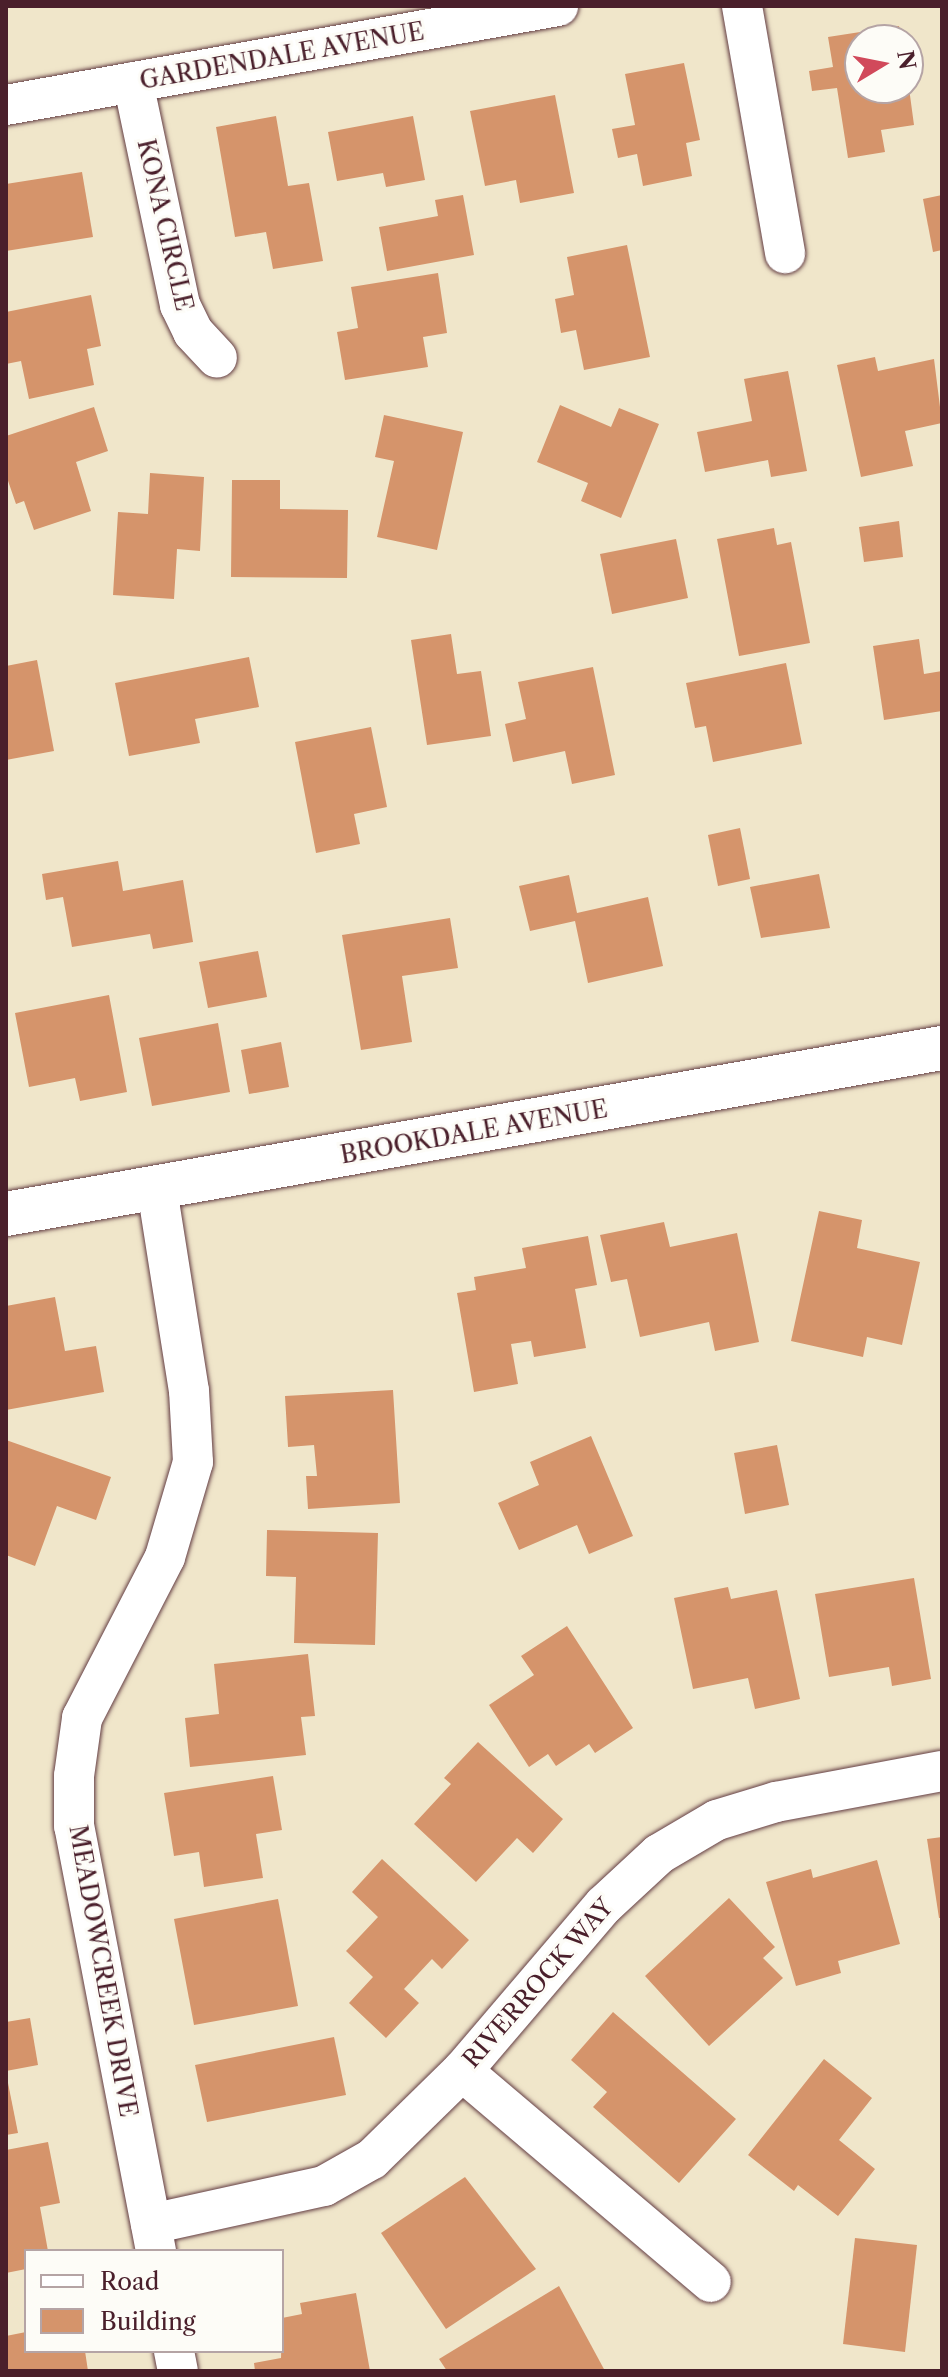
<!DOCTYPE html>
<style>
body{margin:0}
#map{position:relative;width:948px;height:2377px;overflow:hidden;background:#f0e6ca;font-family:"Libre Caslon Text",serif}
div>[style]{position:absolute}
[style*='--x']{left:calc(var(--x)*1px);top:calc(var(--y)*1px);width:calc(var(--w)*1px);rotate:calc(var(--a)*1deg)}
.building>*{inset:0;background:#d5946b}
.roads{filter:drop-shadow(0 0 2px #633d43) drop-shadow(0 0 2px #633d43)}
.street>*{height:40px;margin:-20px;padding:0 20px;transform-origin:20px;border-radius:20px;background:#fff}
.secondary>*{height:44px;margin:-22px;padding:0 22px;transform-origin:22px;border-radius:22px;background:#fff}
span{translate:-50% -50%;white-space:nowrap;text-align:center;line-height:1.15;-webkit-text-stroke:6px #fdfcf7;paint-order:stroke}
.street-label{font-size:24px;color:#4a1f2b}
.frame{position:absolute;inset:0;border:8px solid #4a1f2b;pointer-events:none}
.legend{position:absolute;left:24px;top:2249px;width:260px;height:104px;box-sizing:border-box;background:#fdfcf7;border:2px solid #b5a4a5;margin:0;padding:10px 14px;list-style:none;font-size:24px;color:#4a1f2b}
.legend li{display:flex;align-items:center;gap:16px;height:40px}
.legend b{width:40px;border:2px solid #b5a4a5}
.north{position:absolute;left:844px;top:24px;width:80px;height:80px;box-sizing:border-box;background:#fdfcf7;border:2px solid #b5a4a5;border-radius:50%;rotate:80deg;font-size:22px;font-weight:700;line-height:32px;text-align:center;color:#4a1f2b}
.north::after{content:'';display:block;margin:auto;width:28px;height:36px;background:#d1495b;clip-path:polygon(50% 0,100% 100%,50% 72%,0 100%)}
</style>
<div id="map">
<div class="building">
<i style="clip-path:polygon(899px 26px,902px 40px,860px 40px,860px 88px,909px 88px,914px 125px,881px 130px,885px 152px,848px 158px,837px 88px,812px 91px,809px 71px,833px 67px,828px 37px)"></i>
<i style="clip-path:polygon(684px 63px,700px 140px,686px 143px,692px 176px,643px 186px,637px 154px,618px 158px,612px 129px,635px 125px,625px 74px)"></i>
<i style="clip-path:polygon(555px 95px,574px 193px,520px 203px,516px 180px,485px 186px,470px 111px)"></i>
<i style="clip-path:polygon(276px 116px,288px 186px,309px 183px,323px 261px,273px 269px,266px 232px,235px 237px,216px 127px)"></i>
<i style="clip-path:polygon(413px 116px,425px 180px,386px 187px,383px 173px,337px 181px,328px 132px)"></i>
<i style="clip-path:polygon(82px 172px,93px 237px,6px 251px,6px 184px)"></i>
<i style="clip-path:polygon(463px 195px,474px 255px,387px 271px,379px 227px,438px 216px,435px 200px)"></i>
<i style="clip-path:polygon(942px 195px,942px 250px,933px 252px,923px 199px)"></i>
<i style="clip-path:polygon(627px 245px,650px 357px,584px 370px,576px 330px,561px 333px,555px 299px,574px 295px,567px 257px)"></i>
<i style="clip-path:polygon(438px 273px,447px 333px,423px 337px,428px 367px,345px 380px,337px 332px,358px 328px,351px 287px)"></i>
<i style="clip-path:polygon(91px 295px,101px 346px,87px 349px,94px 385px,29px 399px,21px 361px,6px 364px,6px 312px)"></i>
<i style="clip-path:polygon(875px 357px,878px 371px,934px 359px,942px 423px,905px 431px,913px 466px,861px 477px,837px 365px)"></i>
<i style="clip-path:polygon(788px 371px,807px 471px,771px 477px,768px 460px,705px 472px,697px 432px,752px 421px,744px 379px)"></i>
<i style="clip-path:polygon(560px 405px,611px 427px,619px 408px,659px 424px,621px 518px,581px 501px,588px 483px,537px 462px)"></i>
<i style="clip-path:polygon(94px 407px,108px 451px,76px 462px,91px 511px,34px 530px,24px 501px,16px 504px,6px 475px,6px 436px)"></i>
<i style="clip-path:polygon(384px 415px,463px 432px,437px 550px,377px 537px,394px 461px,375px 457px)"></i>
<i style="clip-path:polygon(150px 473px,204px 477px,200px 551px,177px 549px,174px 599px,113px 595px,118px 512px,148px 514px)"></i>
<i style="clip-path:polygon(232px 480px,280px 480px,280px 509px,348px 510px,347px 578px,231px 577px)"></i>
<i style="clip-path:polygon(899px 521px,903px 557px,864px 562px,859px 527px)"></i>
<i style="clip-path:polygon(774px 528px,777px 545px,791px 542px,810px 643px,739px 656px,717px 539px)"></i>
<i style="clip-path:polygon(676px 539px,688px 598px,612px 614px,600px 554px)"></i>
<i style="clip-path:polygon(451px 634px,457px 674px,481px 671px,491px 736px,427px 745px,411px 640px)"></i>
<i style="clip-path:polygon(919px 639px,924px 674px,942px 671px,942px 711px,884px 720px,873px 646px)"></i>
<i style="clip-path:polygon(249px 657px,259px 707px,195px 719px,200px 743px,129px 756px,115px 683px)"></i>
<i style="clip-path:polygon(37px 660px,54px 751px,6px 760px,6px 666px)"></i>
<i style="clip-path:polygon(786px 663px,802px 744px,713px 762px,706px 726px,695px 728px,686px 683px)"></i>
<i style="clip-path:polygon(593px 667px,615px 775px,572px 784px,565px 751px,513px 762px,505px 724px,526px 719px,518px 682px)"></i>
<i style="clip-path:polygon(371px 727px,387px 807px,354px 814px,360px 844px,316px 853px,295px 742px)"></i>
<i style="clip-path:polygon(740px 828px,750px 879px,718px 886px,708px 835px)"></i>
<i style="clip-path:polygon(118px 861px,123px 891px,183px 880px,193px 942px,153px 949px,150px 934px,72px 947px,63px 897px,46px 900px,42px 874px)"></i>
<i style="clip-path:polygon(819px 874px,830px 928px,761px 938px,750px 887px)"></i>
<i style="clip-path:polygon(569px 875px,577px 913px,648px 897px,663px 966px,588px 983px,575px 921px,530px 931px,519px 886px)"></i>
<i style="clip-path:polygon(450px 918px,458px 968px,402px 976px,412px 1042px,361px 1050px,342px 935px)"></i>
<i style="clip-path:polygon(258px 951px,267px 997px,208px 1008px,199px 962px)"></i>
<i style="clip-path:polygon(109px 995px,127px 1092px,80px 1101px,75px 1078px,29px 1087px,15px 1013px)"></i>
<i style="clip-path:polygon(218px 1023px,230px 1092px,152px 1106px,139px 1038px)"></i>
<i style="clip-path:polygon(281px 1042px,289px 1087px,249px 1094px,241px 1050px)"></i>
<i style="clip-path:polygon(819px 1211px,862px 1220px,857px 1248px,920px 1262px,902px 1345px,867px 1337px,863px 1357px,791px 1341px)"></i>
<i style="clip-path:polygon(664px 1222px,670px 1247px,737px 1233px,759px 1342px,715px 1351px,709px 1322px,640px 1337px,627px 1279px,611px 1282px,600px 1235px)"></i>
<i style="clip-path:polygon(588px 1236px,597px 1285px,575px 1289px,586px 1348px,534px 1357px,531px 1341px,511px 1344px,518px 1384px,474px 1392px,457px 1293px,476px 1290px,474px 1277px,526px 1268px,522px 1248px)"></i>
<i style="clip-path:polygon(55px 1297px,65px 1351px,96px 1346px,104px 1392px,6px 1410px,6px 1306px)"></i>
<i style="clip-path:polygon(393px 1390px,400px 1503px,308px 1509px,306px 1476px,317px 1476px,314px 1445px,288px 1447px,285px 1396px)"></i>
<i style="clip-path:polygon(591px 1436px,633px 1536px,589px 1554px,577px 1525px,519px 1550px,498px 1503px,539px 1485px,530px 1462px)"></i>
<i style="clip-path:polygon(6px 1440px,111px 1477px,96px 1520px,57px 1506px,35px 1566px,6px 1555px)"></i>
<i style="clip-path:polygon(777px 1445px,789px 1505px,745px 1514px,734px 1453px)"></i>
<i style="clip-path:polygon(267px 1530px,378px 1533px,375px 1645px,294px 1643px,296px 1577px,266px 1576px)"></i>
<i style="clip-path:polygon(914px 1578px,931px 1679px,892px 1686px,889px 1667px,829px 1677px,815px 1594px)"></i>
<i style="clip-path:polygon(728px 1587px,731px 1599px,777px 1590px,800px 1699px,755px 1709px,748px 1678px,693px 1689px,674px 1598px)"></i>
<i style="clip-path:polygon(567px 1626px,633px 1728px,595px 1753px,589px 1744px,556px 1766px,548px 1754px,529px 1767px,489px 1705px,534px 1675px,521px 1656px)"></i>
<i style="clip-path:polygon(308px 1654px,315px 1716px,301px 1717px,306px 1755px,190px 1767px,185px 1718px,219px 1714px,214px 1664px)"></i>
<i style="clip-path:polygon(478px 1742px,563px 1819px,533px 1853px,517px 1838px,476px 1882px,414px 1824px,451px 1784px,444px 1778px)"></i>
<i style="clip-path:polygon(273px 1776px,282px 1830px,256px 1834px,263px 1878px,204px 1887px,199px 1852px,174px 1856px,164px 1793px)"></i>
<i style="clip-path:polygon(942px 1837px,942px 1918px,939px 1918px,927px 1839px)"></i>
<i style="clip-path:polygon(382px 1859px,469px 1940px,442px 1969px,432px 1959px,404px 1989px,419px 2003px,386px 2038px,349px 2003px,373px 1977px,346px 1951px,378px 1917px,352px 1892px)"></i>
<i style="clip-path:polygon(877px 1860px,900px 1944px,838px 1961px,841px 1973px,796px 1986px,766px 1882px,811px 1869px,813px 1878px)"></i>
<i style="clip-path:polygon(729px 1898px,775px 1947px,763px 1958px,783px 1978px,709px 2046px,645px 1976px)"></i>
<i style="clip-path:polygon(278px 1899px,298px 2006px,194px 2025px,174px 1919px)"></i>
<i style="clip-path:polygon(613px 2012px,736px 2119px,679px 2183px,593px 2107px,607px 2092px,571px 2060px)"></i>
<i style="clip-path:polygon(30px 2018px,38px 2065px,6px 2071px,6px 2022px)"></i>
<i style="clip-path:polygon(334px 2037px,346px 2095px,207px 2122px,195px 2065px)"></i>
<i style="clip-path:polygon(824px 2059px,872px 2098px,839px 2140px,875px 2169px,838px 2216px,798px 2185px,794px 2191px,748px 2155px)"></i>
<i style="clip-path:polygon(6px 2073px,18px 2133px,6px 2135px)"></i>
<i style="clip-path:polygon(48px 2142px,60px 2203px,40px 2207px,48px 2251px,26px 2251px,26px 2269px,6px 2273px,6px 2150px)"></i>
<i style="clip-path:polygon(465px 2177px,536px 2269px,446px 2329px,381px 2233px)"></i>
<i style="clip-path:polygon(855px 2238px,917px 2245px,905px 2352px,843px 2344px)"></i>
<i style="clip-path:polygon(559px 2286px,605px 2371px,447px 2371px,439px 2359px)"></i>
<i style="clip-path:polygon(356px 2293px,370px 2371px,255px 2371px,254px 2363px,281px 2358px,282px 2318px,302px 2314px,300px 2303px)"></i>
<i style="clip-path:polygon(26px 2332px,26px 2351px,85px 2351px,88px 2371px,6px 2371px,6px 2336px)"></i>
</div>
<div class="roads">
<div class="street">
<i style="--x:742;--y:6;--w:251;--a:80.1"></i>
<i style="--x:133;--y:82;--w:228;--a:78.1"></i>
<i style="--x:180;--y:305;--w:30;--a:64"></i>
<i style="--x:193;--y:332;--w:35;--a:47"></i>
<i style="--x:6;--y:105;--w:561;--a:-10.17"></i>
<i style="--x:462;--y:2071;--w:326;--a:40.3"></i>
<i style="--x:151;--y:2224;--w:177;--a:-12.4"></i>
<i style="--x:324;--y:2186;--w:55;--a:-29.4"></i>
<i style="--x:372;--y:2159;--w:126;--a:-44.4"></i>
<i style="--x:462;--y:2071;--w:218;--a:-49.5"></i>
<i style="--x:604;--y:1905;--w:75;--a:-42.8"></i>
<i style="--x:659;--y:1854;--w:67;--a:-30.4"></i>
<i style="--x:717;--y:1820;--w:62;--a:-17"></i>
<i style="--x:776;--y:1802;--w:169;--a:-10.6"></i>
<i style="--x:156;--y:2251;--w:433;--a:-100.9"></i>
<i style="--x:74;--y:1826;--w:50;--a:-90"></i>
<i style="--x:74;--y:1776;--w:59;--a:-82.1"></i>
<i style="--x:82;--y:1718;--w:181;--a:-62.7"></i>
<i style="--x:165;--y:1557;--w:99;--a:-73.6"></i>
<i style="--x:193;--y:1462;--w:71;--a:-93.2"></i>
<i style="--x:189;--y:1391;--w:206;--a:-99"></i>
<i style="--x:174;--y:2351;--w:20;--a:79"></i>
</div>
<div class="secondary">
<i style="--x:6;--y:1214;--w:951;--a:-10.06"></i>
</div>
</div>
<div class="street-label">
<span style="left:282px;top:56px;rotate:-10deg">GARDENDALE AVENUE</span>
<span style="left:165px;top:225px;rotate:77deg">KONA CIRCLE</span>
<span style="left:474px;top:1132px;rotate:-10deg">BROOKDALE AVENUE</span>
<span style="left:103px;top:1971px;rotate:80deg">MEADOWCREEK DRIVE</span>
<span style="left:538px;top:1983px;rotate:-49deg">RIVERROCK WAY</span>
</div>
<div class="frame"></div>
<ul class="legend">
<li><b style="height:10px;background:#fff"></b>Road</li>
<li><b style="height:22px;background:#d5946b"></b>Building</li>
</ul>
<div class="north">N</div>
</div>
